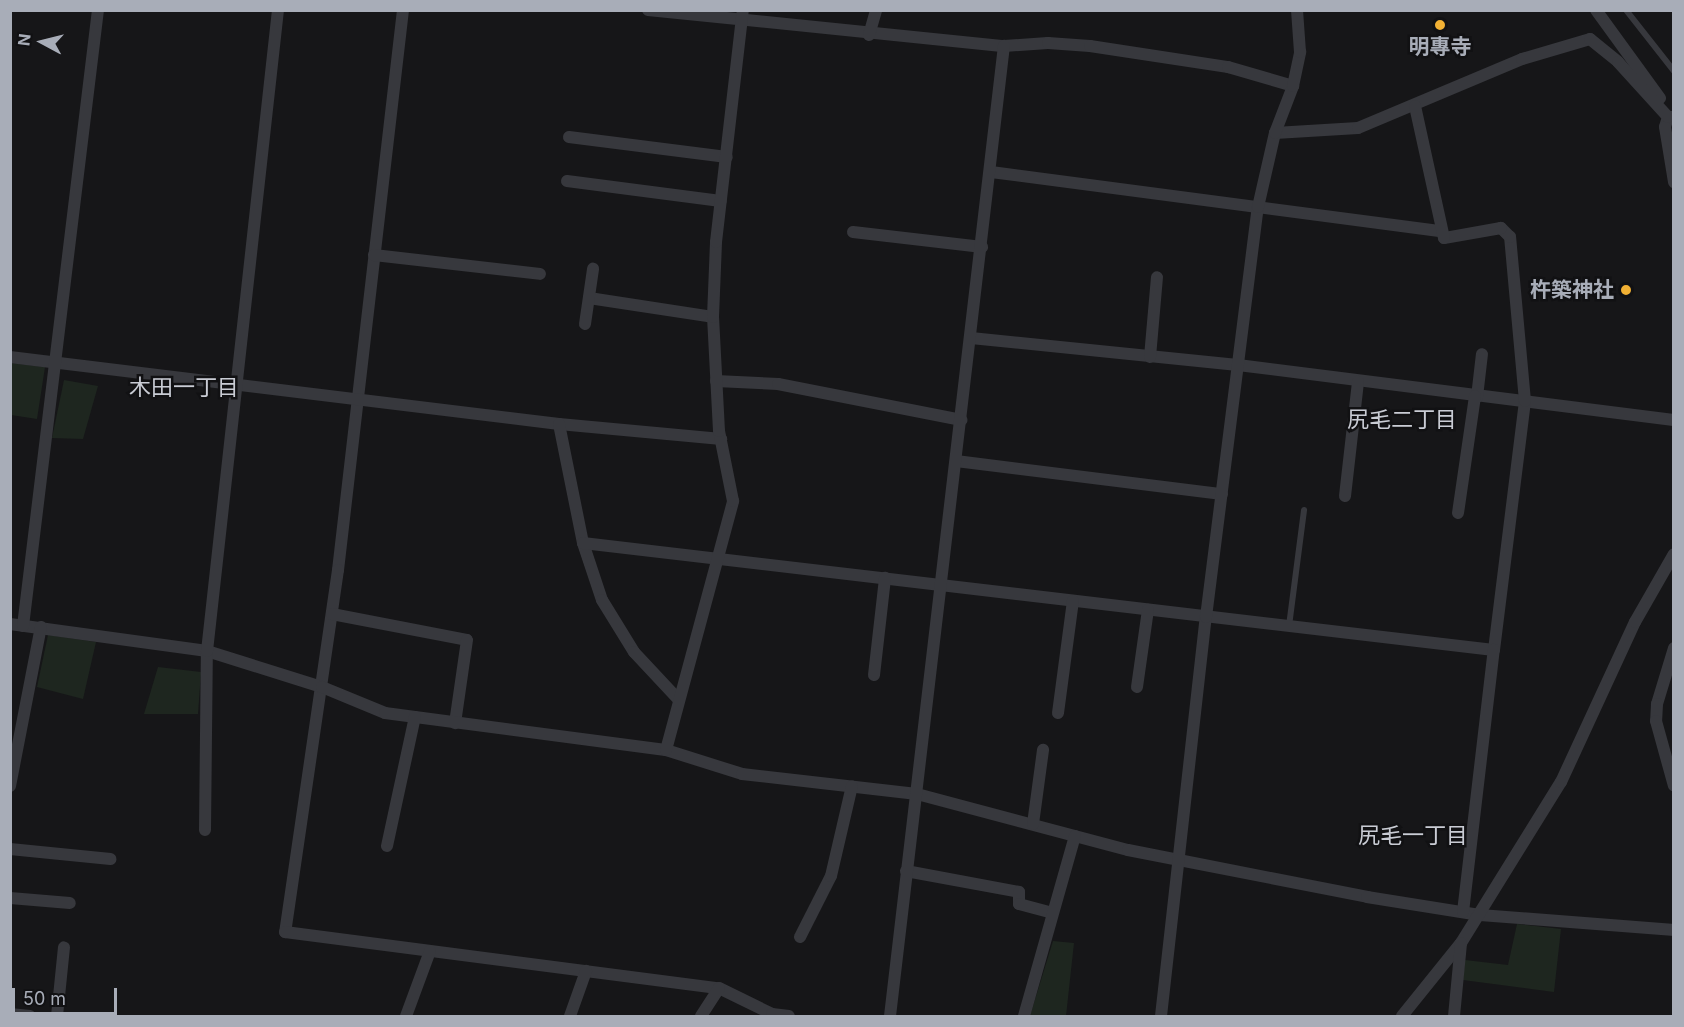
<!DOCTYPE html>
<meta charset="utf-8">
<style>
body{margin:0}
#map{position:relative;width:1684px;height:1027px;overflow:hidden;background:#161618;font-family:Inter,"Noto Sans JP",sans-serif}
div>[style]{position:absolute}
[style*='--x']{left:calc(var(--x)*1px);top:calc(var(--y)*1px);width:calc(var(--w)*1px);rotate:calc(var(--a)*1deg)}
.green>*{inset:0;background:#1e261f}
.lane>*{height:6px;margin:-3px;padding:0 3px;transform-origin:3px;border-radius:3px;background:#37383d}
.street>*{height:12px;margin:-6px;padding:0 6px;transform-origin:6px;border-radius:6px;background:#37383d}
.dots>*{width:16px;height:16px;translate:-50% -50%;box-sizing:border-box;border:3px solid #111113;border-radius:50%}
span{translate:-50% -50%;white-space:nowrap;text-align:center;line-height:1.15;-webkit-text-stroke:5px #111113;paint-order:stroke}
.poi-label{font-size:21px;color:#a8adb8;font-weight:700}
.right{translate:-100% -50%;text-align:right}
.neighbourhood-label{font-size:22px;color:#c9ccd4}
.frame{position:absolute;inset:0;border:12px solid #a8adb8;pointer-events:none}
.north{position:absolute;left:12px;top:12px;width:60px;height:60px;-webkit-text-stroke:4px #111113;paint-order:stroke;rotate:277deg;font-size:16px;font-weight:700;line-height:24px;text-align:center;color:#a8adb8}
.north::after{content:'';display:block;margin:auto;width:21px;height:27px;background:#a8adb8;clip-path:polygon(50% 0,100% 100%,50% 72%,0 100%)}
.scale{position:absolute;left:12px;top:988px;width:105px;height:27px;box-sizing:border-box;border:3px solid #a8adb8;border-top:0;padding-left:8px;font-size:18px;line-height:21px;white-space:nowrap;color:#a8adb8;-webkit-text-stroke:4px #111113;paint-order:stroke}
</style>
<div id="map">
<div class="green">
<i style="clip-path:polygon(10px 363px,45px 367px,37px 419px,11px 415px)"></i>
<i style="clip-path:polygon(64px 380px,98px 386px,83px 439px,52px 438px)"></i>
<i style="clip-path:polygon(48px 635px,96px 642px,83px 699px,37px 687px)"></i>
<i style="clip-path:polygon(158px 667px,201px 672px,198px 714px,144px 714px)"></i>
<i style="clip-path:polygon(1517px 924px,1561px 929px,1554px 992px,1463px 980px,1465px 960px,1508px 965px)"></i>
<i style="clip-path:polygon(1053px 941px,1074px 943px,1066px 1016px,1030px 1016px)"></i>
</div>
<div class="lane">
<i style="--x:1626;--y:10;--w:78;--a:51.8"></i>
<i style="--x:1289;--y:626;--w:117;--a:-82.6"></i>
</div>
<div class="street">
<i style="--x:403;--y:10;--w:564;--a:96.62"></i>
<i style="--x:338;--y:570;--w:366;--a:98.3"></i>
<i style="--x:285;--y:932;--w:438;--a:7.4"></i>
<i style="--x:719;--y:988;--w:59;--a:26.1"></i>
<i style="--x:772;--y:1014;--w:17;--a:7"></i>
<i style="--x:648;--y:10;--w:358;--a:5.8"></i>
<i style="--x:1004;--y:46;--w:44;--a:-3.9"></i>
<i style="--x:1048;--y:43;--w:42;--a:4.1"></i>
<i style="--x:1090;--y:46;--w:140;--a:8.7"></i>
<i style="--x:1228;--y:67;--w:68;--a:16.3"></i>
<i style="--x:1596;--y:10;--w:109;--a:54"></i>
<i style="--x:869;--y:35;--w:26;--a:-74"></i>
<i style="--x:1674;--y:117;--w:6;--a:180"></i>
<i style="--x:1668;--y:117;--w:10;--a:107"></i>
<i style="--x:1665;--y:127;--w:56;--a:80.7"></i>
<i style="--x:1275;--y:133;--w:83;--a:-3.4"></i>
<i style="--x:1358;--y:128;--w:178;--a:-22.8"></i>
<i style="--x:1522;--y:59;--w:71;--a:-16.4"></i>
<i style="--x:1590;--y:39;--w:36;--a:39"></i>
<i style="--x:1618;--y:62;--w:74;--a:47.7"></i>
<i style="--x:569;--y:137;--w:159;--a:7.2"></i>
<i style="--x:991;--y:172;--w:454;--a:7.5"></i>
<i style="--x:567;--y:181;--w:155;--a:7.4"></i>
<i style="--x:853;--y:232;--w:130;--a:6.6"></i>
<i style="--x:374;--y:255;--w:167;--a:6.5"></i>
<i style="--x:589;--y:298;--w:125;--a:8.7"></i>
<i style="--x:585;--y:324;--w:56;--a:-81.7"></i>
<i style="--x:971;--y:338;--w:268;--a:5.8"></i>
<i style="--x:1238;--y:365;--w:439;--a:7.2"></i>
<i style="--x:10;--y:357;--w:553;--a:6.96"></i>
<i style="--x:559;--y:424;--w:163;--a:5.3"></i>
<i style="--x:1150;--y:357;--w:80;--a:-85"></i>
<i style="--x:716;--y:381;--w:62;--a:2.8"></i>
<i style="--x:778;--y:384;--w:187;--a:11.1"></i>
<i style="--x:1477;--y:397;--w:43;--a:-83.4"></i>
<i style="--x:559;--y:424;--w:121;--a:78.6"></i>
<i style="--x:583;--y:543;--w:60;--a:71.6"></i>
<i style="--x:602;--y:600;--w:61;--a:58.4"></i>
<i style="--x:634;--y:652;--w:64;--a:46.9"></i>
<i style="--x:956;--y:461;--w:268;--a:7.1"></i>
<i style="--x:1345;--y:496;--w:115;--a:-83.5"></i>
<i style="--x:1458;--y:513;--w:118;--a:-81.7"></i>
<i style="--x:583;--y:543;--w:917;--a:6.7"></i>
<i style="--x:1494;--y:650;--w:251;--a:-82.9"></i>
<i style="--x:1525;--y:401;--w:165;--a:-95.2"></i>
<i style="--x:1510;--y:237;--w:13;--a:-135"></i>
<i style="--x:1501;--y:228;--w:58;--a:170"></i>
<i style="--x:1444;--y:238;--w:135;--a:-102.4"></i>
<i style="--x:332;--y:614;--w:137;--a:10.9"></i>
<i style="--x:467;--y:640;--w:84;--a:98.2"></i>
<i style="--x:10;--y:624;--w:199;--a:7.8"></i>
<i style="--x:207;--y:651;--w:121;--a:17.4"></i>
<i style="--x:322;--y:687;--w:68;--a:22.4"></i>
<i style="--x:385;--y:713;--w:283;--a:7.5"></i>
<i style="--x:666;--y:750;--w:80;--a:17.5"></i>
<i style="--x:742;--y:774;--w:176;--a:6.5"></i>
<i style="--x:917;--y:794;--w:218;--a:14.9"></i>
<i style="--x:1128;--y:850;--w:244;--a:11.1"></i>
<i style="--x:1367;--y:897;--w:114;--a:9.1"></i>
<i style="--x:1480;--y:915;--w:195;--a:4.4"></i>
<i style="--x:23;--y:626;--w:621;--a:-83.06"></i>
<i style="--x:1674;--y:648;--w:59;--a:106.9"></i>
<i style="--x:1657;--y:704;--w:17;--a:93"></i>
<i style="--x:1656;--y:721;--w:67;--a:74.5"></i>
<i style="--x:874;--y:675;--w:98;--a:-83.5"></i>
<i style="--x:1137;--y:687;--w:78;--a:-81.9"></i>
<i style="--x:1058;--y:713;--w:113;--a:-82.4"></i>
<i style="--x:666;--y:750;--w:258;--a:-74.9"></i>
<i style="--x:733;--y:501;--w:71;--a:-101.3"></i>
<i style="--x:719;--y:431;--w:114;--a:-93"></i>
<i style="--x:713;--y:317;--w:75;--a:-87.7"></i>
<i style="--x:716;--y:242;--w:234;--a:-83.4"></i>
<i style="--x:10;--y:786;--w:162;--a:-79"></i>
<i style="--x:1033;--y:824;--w:75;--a:-82.3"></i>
<i style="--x:205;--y:830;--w:179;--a:-89.4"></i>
<i style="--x:207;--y:651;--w:645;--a:-83.68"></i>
<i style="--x:387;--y:846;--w:132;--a:-77.8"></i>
<i style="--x:10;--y:849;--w:101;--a:5.7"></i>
<i style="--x:906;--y:871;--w:115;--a:10.5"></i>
<i style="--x:1019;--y:892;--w:12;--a:90"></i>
<i style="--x:1019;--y:904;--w:34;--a:15"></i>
<i style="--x:10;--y:898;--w:60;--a:4.8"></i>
<i style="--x:1463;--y:912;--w:264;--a:-83.3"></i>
<i style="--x:800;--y:937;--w:68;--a:-63.1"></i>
<i style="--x:831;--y:876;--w:92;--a:-76.9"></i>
<i style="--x:10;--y:1014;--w:20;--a:6"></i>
<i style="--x:57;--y:1016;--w:69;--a:-84.2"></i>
<i style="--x:406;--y:1016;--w:69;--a:-69.7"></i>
<i style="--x:570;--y:1016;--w:48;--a:-70.4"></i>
<i style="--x:701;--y:1016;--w:33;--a:-57"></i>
<i style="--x:890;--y:1016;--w:977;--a:-83.3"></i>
<i style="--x:1024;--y:1016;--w:187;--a:-74.2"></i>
<i style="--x:1161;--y:1016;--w:402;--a:-83.6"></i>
<i style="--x:1206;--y:617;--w:413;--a:-82.8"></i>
<i style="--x:1258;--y:207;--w:76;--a:-77.1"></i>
<i style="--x:1275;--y:133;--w:50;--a:-69"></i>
<i style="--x:1293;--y:86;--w:35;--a:-78"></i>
<i style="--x:1300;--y:52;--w:42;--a:-94.1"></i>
<i style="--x:1402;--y:1016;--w:94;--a:-51.1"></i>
<i style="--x:1461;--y:943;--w:190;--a:-58.2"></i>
<i style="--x:1561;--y:782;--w:176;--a:-65.2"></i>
<i style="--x:1635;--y:622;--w:78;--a:-60.2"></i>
<i style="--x:1454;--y:1016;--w:73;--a:-84.5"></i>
</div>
<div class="dots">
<i style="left:1440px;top:25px;background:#f2b134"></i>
<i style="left:1626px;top:290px;background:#f2b134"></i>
</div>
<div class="poi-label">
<span style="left:1440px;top:47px">明專寺</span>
<span class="right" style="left:1614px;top:290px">杵築神社</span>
</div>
<div class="neighbourhood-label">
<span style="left:184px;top:388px">木田一丁目</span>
<span style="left:1402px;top:420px">尻毛二丁目</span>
<span style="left:1413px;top:836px">尻毛一丁目</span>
</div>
<div class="frame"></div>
<div class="north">N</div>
<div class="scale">50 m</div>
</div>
